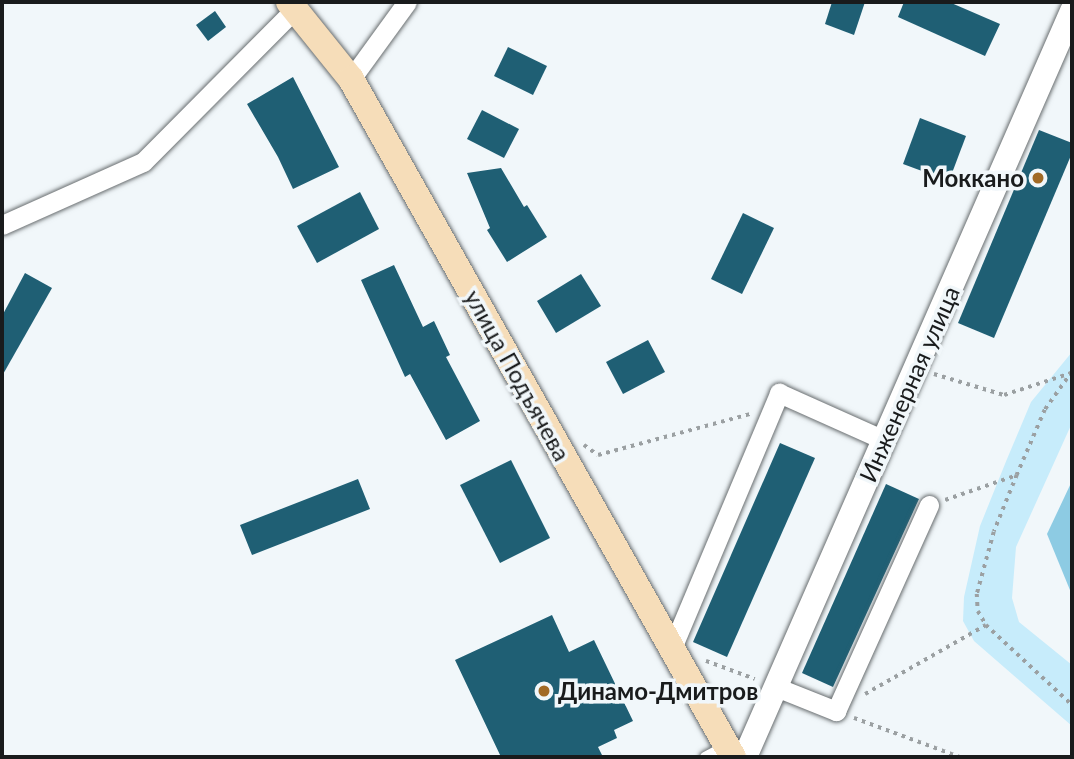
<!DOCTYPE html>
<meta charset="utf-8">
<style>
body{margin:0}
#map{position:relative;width:1074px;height:759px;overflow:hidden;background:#f1f7fa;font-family:Lato,sans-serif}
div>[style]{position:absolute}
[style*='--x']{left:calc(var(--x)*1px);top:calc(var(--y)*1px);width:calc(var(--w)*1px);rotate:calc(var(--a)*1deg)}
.green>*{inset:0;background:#c7ecfb}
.water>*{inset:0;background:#8dcbe3}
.building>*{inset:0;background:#1f5f74}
.path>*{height:3.5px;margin-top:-1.75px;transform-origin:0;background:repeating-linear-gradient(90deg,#9ba0a2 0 3.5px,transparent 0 8.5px)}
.roads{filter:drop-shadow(0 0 2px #696e70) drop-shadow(0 0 2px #696e70)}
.service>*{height:10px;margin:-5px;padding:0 5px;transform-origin:5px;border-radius:5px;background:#fff}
.minor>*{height:19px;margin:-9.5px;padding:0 9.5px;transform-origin:9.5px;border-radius:9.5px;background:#fff}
.tertiary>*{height:24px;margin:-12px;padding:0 12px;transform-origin:12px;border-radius:12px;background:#fff}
.secondary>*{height:26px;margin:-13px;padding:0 13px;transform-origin:13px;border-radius:13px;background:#f6ddb9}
.dots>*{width:19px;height:19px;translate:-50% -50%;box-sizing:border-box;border:4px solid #f1f7fa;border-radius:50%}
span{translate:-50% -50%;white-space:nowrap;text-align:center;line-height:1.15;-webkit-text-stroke:7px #f1f7fa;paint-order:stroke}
.poi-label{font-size:24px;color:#191b1c;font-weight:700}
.right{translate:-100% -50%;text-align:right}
.left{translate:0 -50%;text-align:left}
.street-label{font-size:24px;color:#191b1c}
.frame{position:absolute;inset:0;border:4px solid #191b1c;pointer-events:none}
</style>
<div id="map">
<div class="green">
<i style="clip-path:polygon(1072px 352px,1072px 423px,1016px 547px,1012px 598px,1019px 622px,1072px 665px,1072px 726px,974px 641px,963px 621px,964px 597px,980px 526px,1007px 459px,1031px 402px)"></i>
</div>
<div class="water">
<i style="clip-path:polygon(1072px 481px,1072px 595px,1047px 534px)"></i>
</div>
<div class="building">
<i style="clip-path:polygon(832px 2px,865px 2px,854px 35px,825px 24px)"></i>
<i style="clip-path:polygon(904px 2px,949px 2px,1000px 24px,985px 56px,898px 17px)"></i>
<i style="clip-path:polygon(215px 11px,226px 27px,208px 41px,196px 25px)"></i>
<i style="clip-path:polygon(508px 47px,547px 66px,533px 95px,494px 76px)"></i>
<i style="clip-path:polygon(293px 77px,339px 167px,293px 189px,278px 157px,247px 104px)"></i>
<i style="clip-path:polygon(482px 110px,519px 129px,504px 158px,467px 139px)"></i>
<i style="clip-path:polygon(920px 118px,966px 136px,949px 181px,903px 164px)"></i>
<i style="clip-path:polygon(1039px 130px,1072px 143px,1072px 153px,994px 338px,958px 323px)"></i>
<i style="clip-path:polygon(501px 168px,524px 207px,527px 205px,547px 237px,507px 262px,487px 230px,490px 228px,467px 173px)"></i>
<i style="clip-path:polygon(360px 192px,379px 229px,317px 263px,297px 226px)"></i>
<i style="clip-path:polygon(743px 213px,774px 228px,742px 294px,711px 279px)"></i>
<i style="clip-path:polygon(394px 265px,423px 327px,434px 321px,450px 355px,446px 357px,480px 421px,446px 440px,410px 374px,405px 377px,361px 280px)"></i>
<i style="clip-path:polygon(25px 273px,52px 288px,2px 376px,2px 316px)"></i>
<i style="clip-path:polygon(581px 274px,601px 306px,556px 333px,537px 301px)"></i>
<i style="clip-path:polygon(648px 340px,665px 372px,623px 394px,606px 362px)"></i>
<i style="clip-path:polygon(780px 443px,815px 458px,727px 657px,693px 642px)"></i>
<i style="clip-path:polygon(511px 460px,550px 538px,500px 563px,460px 485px)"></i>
<i style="clip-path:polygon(358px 479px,370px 509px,252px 555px,240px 525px)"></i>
<i style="clip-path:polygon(886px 484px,919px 499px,833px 687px,802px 673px)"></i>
<i style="clip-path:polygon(552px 615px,569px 652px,594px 640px,633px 721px,614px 730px,617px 738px,598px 747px,603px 757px,501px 757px,455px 660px)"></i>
</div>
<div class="path">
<i style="--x:1072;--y:372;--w:47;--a:125.4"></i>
<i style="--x:1045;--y:410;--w:71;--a:113.3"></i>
<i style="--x:1017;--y:475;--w:61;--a:112"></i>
<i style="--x:994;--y:532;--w:64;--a:105.3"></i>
<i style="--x:977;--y:594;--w:17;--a:87"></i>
<i style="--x:978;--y:611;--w:16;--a:60"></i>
<i style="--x:986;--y:625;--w:117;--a:42.9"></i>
<i style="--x:934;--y:374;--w:73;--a:16.7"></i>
<i style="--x:1004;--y:395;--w:71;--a:-18.2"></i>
<i style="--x:584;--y:445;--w:17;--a:36"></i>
<i style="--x:598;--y:455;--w:157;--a:-15.1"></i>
<i style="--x:945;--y:500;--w:76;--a:-19.1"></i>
<i style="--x:706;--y:661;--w:52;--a:20.2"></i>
<i style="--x:865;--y:694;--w:139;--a:-29.7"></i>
<i style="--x:854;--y:718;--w:113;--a:20.2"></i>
</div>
<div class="roads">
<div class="service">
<i style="--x:705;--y:757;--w:24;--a:-28"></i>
</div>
<div class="minor">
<i style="--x:351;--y:79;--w:95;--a:-54"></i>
<i style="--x:2;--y:225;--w:154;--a:-24.1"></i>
<i style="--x:143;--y:162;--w:217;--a:-45.2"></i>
<i style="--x:672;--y:648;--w:277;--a:-67.2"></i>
<i style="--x:779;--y:393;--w:115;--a:24.1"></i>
<i style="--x:776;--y:687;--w:65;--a:21.8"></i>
<i style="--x:836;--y:711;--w:226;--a:-65.7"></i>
</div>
<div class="tertiary">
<i style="--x:745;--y:757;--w:815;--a:-66.33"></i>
</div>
<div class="secondary">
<i style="--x:289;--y:2;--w:99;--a:51.2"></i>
<i style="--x:351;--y:79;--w:778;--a:60.6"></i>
</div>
</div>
<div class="dots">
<i style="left:1038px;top:178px;background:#a16a25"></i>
<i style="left:544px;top:691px;background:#a16a25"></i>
</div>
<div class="poi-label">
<span class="right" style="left:1024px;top:178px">Моккано</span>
<span class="left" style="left:558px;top:691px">Динамо-Дмитров</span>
</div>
<div class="street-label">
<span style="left:518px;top:375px;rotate:61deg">улица Подъячева</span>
<span style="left:909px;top:384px;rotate:-66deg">Инженерная улица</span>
</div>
<div class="frame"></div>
</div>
